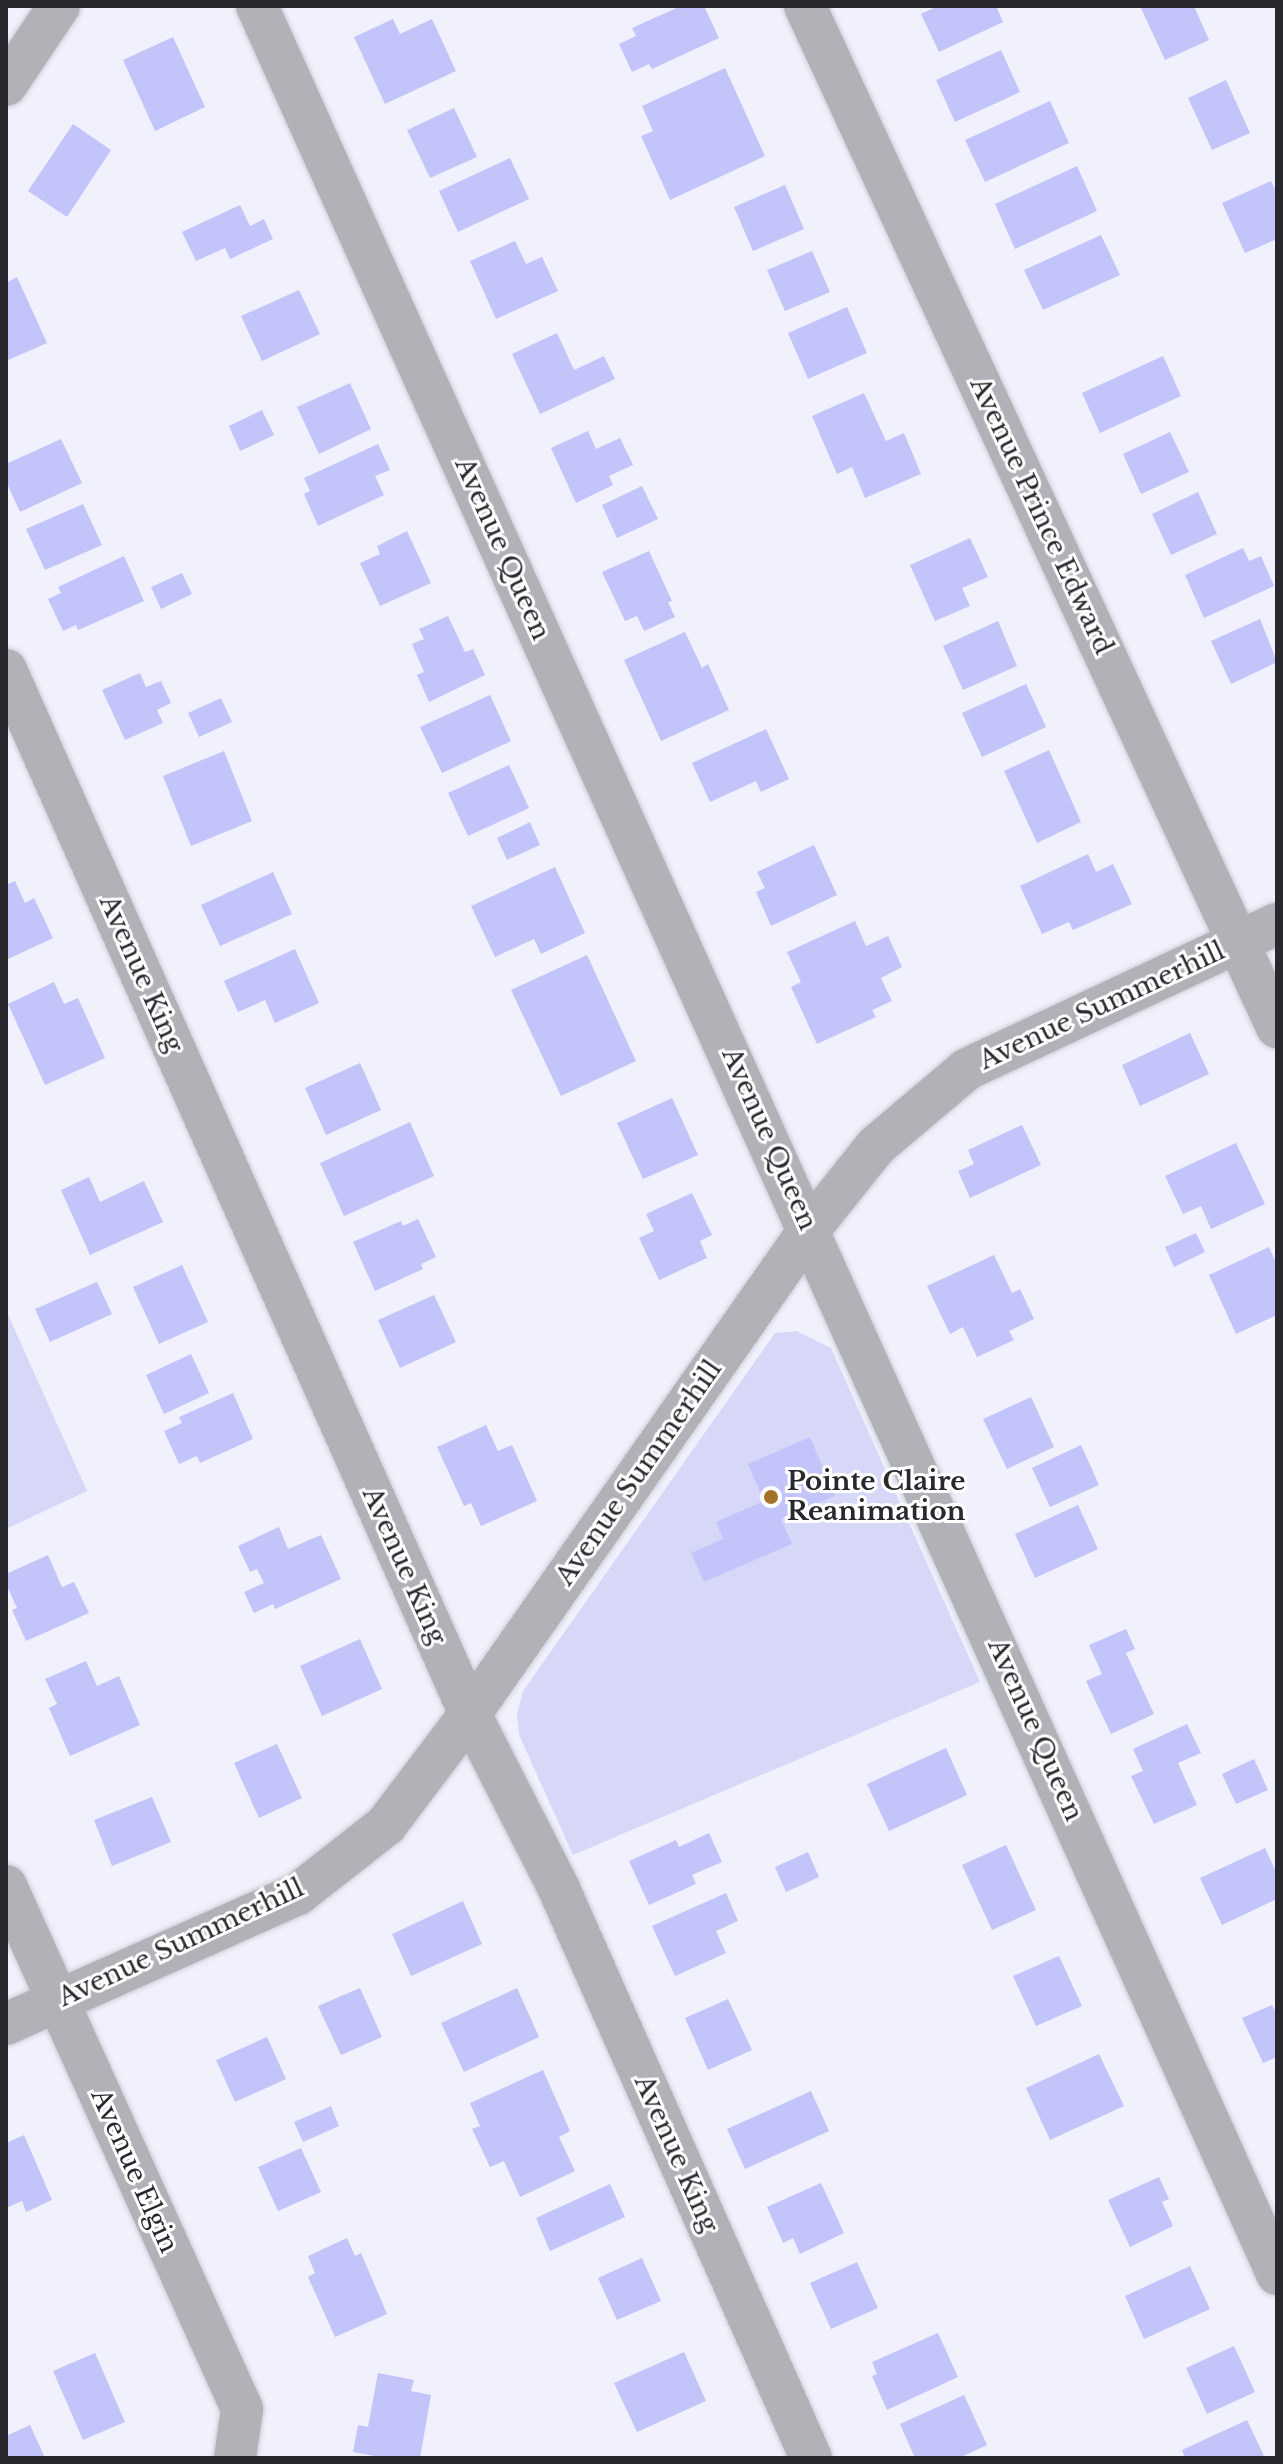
<!DOCTYPE html>
<style>
body{margin:0}
#map{position:relative;width:1283px;height:2464px;overflow:hidden;background:#f1f1fd;font-family:"Libre Baskerville",serif}
div>[style]{position:absolute}
[style*='--x']{left:calc(var(--x)*1px);top:calc(var(--y)*1px);width:calc(var(--w)*1px);rotate:calc(var(--a)*1deg)}
.green>*{inset:0;background:#d7d8f8}
.building>*{inset:0;background:#c3c4fa}
.roads{filter:drop-shadow(0 0 2px #cdcdd8) drop-shadow(0 0 2px #cdcdd8)}
.minor>*{height:42px;margin:-21px;padding:0 21px;transform-origin:21px;border-radius:21px;background:#b1b2b8}
.dots>*{width:22px;height:22px;translate:-50% -50%;box-sizing:border-box;border:4px solid #fff;border-radius:50%}
span{translate:-50% -50%;white-space:nowrap;text-align:center;line-height:1.15;-webkit-text-stroke:6px #fff;paint-order:stroke}
.street-label{font-size:26px;color:#28282e}
.poi-label{font-size:26px;color:#28282e;font-weight:700}
.left{translate:0 -50%;text-align:left}
.frame{position:absolute;inset:0;border:8px solid #28282e;pointer-events:none}
</style>
<div id="map">
<div class="green">
<i style="clip-path:polygon(6px 1310px,87px 1491px,6px 1529px)"></i>
<i style="clip-path:polygon(797px 1331px,831px 1348px,980px 1682px,573px 1855px,519px 1735px,517px 1714px,523px 1691px,775px 1333px)"></i>
</div>
<div class="building">
<i style="clip-path:polygon(681px 6px,704px 6px,719px 38px,652px 69px,649px 64px,632px 72px,619px 44px,636px 36px,632px 28px)"></i>
<i style="clip-path:polygon(938px 6px,996px 6px,1003px 22px,939px 52px,921px 14px)"></i>
<i style="clip-path:polygon(1140px 6px,1194px 6px,1209px 40px,1165px 60px)"></i>
<i style="clip-path:polygon(393px 19px,400px 34px,432px 19px,456px 71px,385px 104px,354px 37px)"></i>
<i style="clip-path:polygon(173px 37px,205px 107px,155px 131px,123px 60px)"></i>
<i style="clip-path:polygon(1001px 50px,1020px 92px,955px 122px,936px 80px)"></i>
<i style="clip-path:polygon(725px 68px,765px 156px,670px 200px,641px 136px,653px 131px,642px 106px)"></i>
<i style="clip-path:polygon(1226px 80px,1250px 133px,1212px 150px,1188px 98px)"></i>
<i style="clip-path:polygon(1050px 101px,1069px 143px,985px 182px,965px 140px)"></i>
<i style="clip-path:polygon(454px 108px,477px 157px,430px 178px,407px 130px)"></i>
<i style="clip-path:polygon(73px 124px,111px 150px,67px 217px,28px 191px)"></i>
<i style="clip-path:polygon(510px 158px,529px 199px,458px 232px,439px 191px)"></i>
<i style="clip-path:polygon(1077px 166px,1097px 211px,1015px 249px,995px 204px)"></i>
<i style="clip-path:polygon(1271px 181px,1277px 193px,1277px 239px,1245px 253px,1222px 203px)"></i>
<i style="clip-path:polygon(785px 185px,804px 229px,753px 251px,734px 207px)"></i>
<i style="clip-path:polygon(240px 205px,250px 226px,264px 219px,273px 239px,230px 259px,225px 248px,196px 261px,182px 232px)"></i>
<i style="clip-path:polygon(1101px 235px,1120px 275px,1043px 310px,1024px 270px)"></i>
<i style="clip-path:polygon(515px 241px,526px 264px,542px 257px,558px 291px,496px 319px,470px 261px)"></i>
<i style="clip-path:polygon(812px 251px,830px 292px,785px 311px,767px 270px)"></i>
<i style="clip-path:polygon(17px 277px,47px 343px,6px 361px,6px 283px)"></i>
<i style="clip-path:polygon(299px 290px,320px 334px,262px 361px,241px 316px)"></i>
<i style="clip-path:polygon(847px 307px,867px 353px,808px 379px,788px 333px)"></i>
<i style="clip-path:polygon(557px 333px,574px 370px,604px 356px,615px 379px,540px 414px,512px 354px)"></i>
<i style="clip-path:polygon(1163px 356px,1181px 396px,1100px 433px,1082px 393px)"></i>
<i style="clip-path:polygon(350px 383px,371px 429px,319px 454px,297px 407px)"></i>
<i style="clip-path:polygon(864px 393px,886px 441px,904px 433px,921px 474px,865px 498px,852px 467px,837px 474px,812px 416px)"></i>
<i style="clip-path:polygon(262px 410px,274px 435px,240px 451px,229px 426px)"></i>
<i style="clip-path:polygon(588px 431px,596px 449px,620px 438px,633px 465px,609px 476px,613px 485px,576px 503px,551px 448px)"></i>
<i style="clip-path:polygon(1170px 432px,1189px 472px,1141px 494px,1123px 454px)"></i>
<i style="clip-path:polygon(61px 439px,82px 483px,20px 512px,6px 481px,6px 464px)"></i>
<i style="clip-path:polygon(378px 444px,390px 470px,375px 476px,384px 495px,318px 526px,304px 494px,310px 491px,304px 478px)"></i>
<i style="clip-path:polygon(642px 486px,658px 519px,617px 538px,602px 505px)"></i>
<i style="clip-path:polygon(1198px 492px,1217px 534px,1171px 555px,1152px 514px)"></i>
<i style="clip-path:polygon(83px 504px,102px 545px,45px 570px,26px 529px)"></i>
<i style="clip-path:polygon(407px 531px,431px 583px,380px 606px,360px 563px,380px 554px,377px 546px)"></i>
<i style="clip-path:polygon(970px 538px,988px 577px,962px 588px,970px 606px,935px 621px,910px 565px)"></i>
<i style="clip-path:polygon(1243px 548px,1249px 561px,1261px 556px,1274px 586px,1204px 618px,1185px 575px)"></i>
<i style="clip-path:polygon(649px 551px,672px 601px,668px 602px,675px 617px,644px 631px,637px 616px,625px 621px,602px 572px)"></i>
<i style="clip-path:polygon(124px 556px,144px 601px,78px 630px,76px 625px,63px 631px,48px 599px,61px 593px,58px 587px)"></i>
<i style="clip-path:polygon(182px 573px,192px 594px,161px 609px,151px 587px)"></i>
<i style="clip-path:polygon(448px 616px,465px 652px,473px 649px,485px 675px,429px 702px,417px 675px,424px 672px,412px 644px,424px 639px,419px 629px)"></i>
<i style="clip-path:polygon(1260px 619px,1277px 662px,1231px 684px,1211px 641px)"></i>
<i style="clip-path:polygon(998px 621px,1017px 666px,963px 690px,943px 646px)"></i>
<i style="clip-path:polygon(685px 632px,702px 668px,708px 664px,729px 710px,661px 741px,624px 660px)"></i>
<i style="clip-path:polygon(140px 673px,146px 687px,161px 681px,171px 703px,157px 710px,163px 723px,125px 740px,102px 690px)"></i>
<i style="clip-path:polygon(1026px 684px,1046px 727px,982px 757px,962px 713px)"></i>
<i style="clip-path:polygon(490px 695px,511px 741px,442px 773px,420px 727px)"></i>
<i style="clip-path:polygon(221px 698px,232px 722px,199px 737px,188px 713px)"></i>
<i style="clip-path:polygon(766px 729px,789px 779px,761px 792px,756px 781px,710px 802px,692px 763px)"></i>
<i style="clip-path:polygon(1049px 750px,1081px 822px,1037px 843px,1004px 771px)"></i>
<i style="clip-path:polygon(224px 751px,252px 821px,191px 846px,163px 776px)"></i>
<i style="clip-path:polygon(509px 765px,529px 808px,468px 836px,448px 793px)"></i>
<i style="clip-path:polygon(530px 822px,540px 845px,507px 860px,497px 838px)"></i>
<i style="clip-path:polygon(814px 845px,837px 895px,771px 926px,756px 892px,765px 888px,757px 872px)"></i>
<i style="clip-path:polygon(1088px 854px,1096px 872px,1113px 864px,1132px 904px,1073px 930px,1069px 922px,1042px 934px,1020px 886px)"></i>
<i style="clip-path:polygon(555px 867px,585px 933px,541px 954px,534px 939px,495px 957px,471px 906px)"></i>
<i style="clip-path:polygon(273px 872px,292px 914px,220px 946px,201px 905px)"></i>
<i style="clip-path:polygon(15px 881px,25px 903px,34px 898px,53px 938px,6px 960px,6px 885px)"></i>
<i style="clip-path:polygon(855px 921px,866px 946px,888px 936px,902px 967px,881px 978px,892px 1001px,872px 1010px,876px 1017px,817px 1044px,791px 987px,801px 982px,787px 952px)"></i>
<i style="clip-path:polygon(295px 949px,319px 1003px,275px 1023px,265px 1000px,238px 1012px,224px 981px)"></i>
<i style="clip-path:polygon(587px 955px,636px 1061px,561px 1096px,511px 990px)"></i>
<i style="clip-path:polygon(54px 982px,64px 1004px,78px 998px,105px 1058px,45px 1085px,8px 1004px)"></i>
<i style="clip-path:polygon(1190px 1033px,1209px 1074px,1140px 1106px,1122px 1065px)"></i>
<i style="clip-path:polygon(360px 1063px,381px 1110px,326px 1135px,305px 1088px)"></i>
<i style="clip-path:polygon(672px 1098px,698px 1155px,643px 1179px,617px 1123px)"></i>
<i style="clip-path:polygon(410px 1122px,434px 1176px,344px 1216px,320px 1163px)"></i>
<i style="clip-path:polygon(1022px 1125px,1041px 1165px,970px 1198px,958px 1171px,974px 1164px,968px 1150px)"></i>
<i style="clip-path:polygon(1236px 1143px,1265px 1204px,1211px 1229px,1201px 1206px,1183px 1214px,1165px 1176px)"></i>
<i style="clip-path:polygon(89px 1177px,100px 1202px,144px 1181px,163px 1222px,90px 1255px,61px 1190px)"></i>
<i style="clip-path:polygon(692px 1193px,712px 1235px,700px 1241px,707px 1258px,659px 1280px,639px 1238px,654px 1231px,646px 1214px)"></i>
<i style="clip-path:polygon(418px 1219px,436px 1257px,421px 1264px,423px 1269px,375px 1291px,353px 1242px,401px 1221px,403px 1226px)"></i>
<i style="clip-path:polygon(1196px 1233px,1205px 1252px,1174px 1267px,1165px 1247px)"></i>
<i style="clip-path:polygon(1269px 1247px,1277px 1265px,1277px 1315px,1236px 1334px,1209px 1275px)"></i>
<i style="clip-path:polygon(994px 1255px,1012px 1293px,1020px 1289px,1034px 1319px,1009px 1331px,1014px 1340px,977px 1357px,963px 1327px,950px 1334px,927px 1286px)"></i>
<i style="clip-path:polygon(182px 1265px,208px 1322px,159px 1344px,133px 1287px)"></i>
<i style="clip-path:polygon(97px 1282px,112px 1314px,50px 1342px,35px 1309px)"></i>
<i style="clip-path:polygon(434px 1295px,456px 1342px,400px 1368px,378px 1320px)"></i>
<i style="clip-path:polygon(191px 1354px,209px 1393px,164px 1414px,146px 1375px)"></i>
<i style="clip-path:polygon(233px 1393px,253px 1439px,200px 1463px,197px 1456px,179px 1464px,164px 1431px,182px 1423px,179px 1417px)"></i>
<i style="clip-path:polygon(1031px 1397px,1054px 1447px,1007px 1469px,983px 1419px)"></i>
<i style="clip-path:polygon(486px 1425px,498px 1451px,512px 1445px,537px 1501px,481px 1526px,471px 1503px,464px 1506px,437px 1447px)"></i>
<i style="clip-path:polygon(810px 1437px,835px 1496px,781px 1519px,792px 1544px,704px 1582px,691px 1553px,723px 1539px,716px 1522px,764px 1501px,748px 1464px)"></i>
<i style="clip-path:polygon(1081px 1445px,1099px 1485px,1050px 1507px,1032px 1468px)"></i>
<i style="clip-path:polygon(1078px 1505px,1098px 1549px,1035px 1578px,1015px 1534px)"></i>
<i style="clip-path:polygon(279px 1527px,288px 1549px,321px 1535px,341px 1579px,275px 1609px,273px 1604px,254px 1613px,244px 1592px,264px 1583px,257px 1569px,250px 1572px,238px 1546px)"></i>
<i style="clip-path:polygon(48px 1555px,62px 1587px,74px 1582px,89px 1613px,26px 1641px,12px 1610px,17px 1608px,6px 1584px,6px 1574px)"></i>
<i style="clip-path:polygon(1126px 1629px,1135px 1649px,1126px 1653px,1154px 1714px,1111px 1734px,1086px 1681px,1102px 1674px,1089px 1645px)"></i>
<i style="clip-path:polygon(360px 1639px,382px 1689px,322px 1716px,300px 1666px)"></i>
<i style="clip-path:polygon(86px 1661px,97px 1686px,119px 1676px,140px 1725px,70px 1756px,49px 1708px,57px 1704px,45px 1679px)"></i>
<i style="clip-path:polygon(1187px 1724px,1201px 1753px,1178px 1763px,1197px 1805px,1154px 1824px,1131px 1776px,1143px 1771px,1133px 1749px)"></i>
<i style="clip-path:polygon(277px 1744px,302px 1798px,259px 1818px,234px 1763px)"></i>
<i style="clip-path:polygon(946px 1748px,967px 1795px,889px 1831px,867px 1784px)"></i>
<i style="clip-path:polygon(1254px 1759px,1268px 1790px,1236px 1804px,1222px 1774px)"></i>
<i style="clip-path:polygon(152px 1797px,171px 1842px,112px 1866px,94px 1820px)"></i>
<i style="clip-path:polygon(709px 1833px,722px 1862px,692px 1875px,696px 1884px,649px 1905px,629px 1861px,676px 1840px,679px 1847px)"></i>
<i style="clip-path:polygon(1006px 1845px,1036px 1910px,992px 1930px,962px 1865px)"></i>
<i style="clip-path:polygon(1265px 1848px,1277px 1874px,1277px 1899px,1222px 1925px,1200px 1878px)"></i>
<i style="clip-path:polygon(808px 1852px,819px 1877px,786px 1892px,775px 1867px)"></i>
<i style="clip-path:polygon(726px 1893px,738px 1921px,716px 1931px,726px 1953px,675px 1976px,652px 1926px)"></i>
<i style="clip-path:polygon(463px 1901px,482px 1944px,411px 1976px,392px 1934px)"></i>
<i style="clip-path:polygon(1059px 1956px,1082px 2006px,1036px 2026px,1013px 1976px)"></i>
<i style="clip-path:polygon(360px 1988px,382px 2037px,341px 2055px,318px 2006px)"></i>
<i style="clip-path:polygon(517px 1988px,539px 2037px,464px 2072px,441px 2023px)"></i>
<i style="clip-path:polygon(728px 1999px,752px 2050px,708px 2070px,685px 2018px)"></i>
<i style="clip-path:polygon(1272px 2005px,1277px 2014px,1277px 2057px,1263px 2063px,1242px 2018px)"></i>
<i style="clip-path:polygon(267px 2037px,286px 2079px,235px 2102px,216px 2060px)"></i>
<i style="clip-path:polygon(1099px 2054px,1124px 2106px,1050px 2140px,1026px 2088px)"></i>
<i style="clip-path:polygon(543px 2070px,570px 2131px,559px 2137px,575px 2171px,520px 2197px,504px 2161px,490px 2167px,472px 2129px,480px 2126px,470px 2103px)"></i>
<i style="clip-path:polygon(811px 2091px,829px 2131px,745px 2169px,727px 2129px)"></i>
<i style="clip-path:polygon(331px 2106px,339px 2126px,303px 2142px,294px 2122px)"></i>
<i style="clip-path:polygon(24px 2135px,52px 2200px,26px 2212px,22px 2201px,6px 2208px,6px 2143px)"></i>
<i style="clip-path:polygon(301px 2148px,321px 2192px,278px 2211px,258px 2167px)"></i>
<i style="clip-path:polygon(1159px 2177px,1169px 2199px,1162px 2202px,1173px 2226px,1130px 2247px,1108px 2200px)"></i>
<i style="clip-path:polygon(821px 2183px,844px 2233px,800px 2254px,793px 2238px,783px 2243px,767px 2207px)"></i>
<i style="clip-path:polygon(610px 2184px,625px 2217px,550px 2251px,536px 2218px)"></i>
<i style="clip-path:polygon(347px 2238px,355px 2256px,361px 2253px,387px 2314px,335px 2337px,308px 2277px,315px 2273px,308px 2256px)"></i>
<i style="clip-path:polygon(642px 2258px,661px 2301px,617px 2320px,598px 2278px)"></i>
<i style="clip-path:polygon(857px 2262px,878px 2308px,831px 2329px,810px 2283px)"></i>
<i style="clip-path:polygon(1190px 2266px,1210px 2309px,1144px 2339px,1125px 2296px)"></i>
<i style="clip-path:polygon(938px 2333px,958px 2377px,887px 2410px,872px 2376px,877px 2374px,872px 2362px)"></i>
<i style="clip-path:polygon(1234px 2346px,1255px 2392px,1207px 2414px,1186px 2368px)"></i>
<i style="clip-path:polygon(684px 2352px,706px 2401px,637px 2432px,614px 2383px)"></i>
<i style="clip-path:polygon(95px 2353px,125px 2422px,83px 2440px,53px 2371px)"></i>
<i style="clip-path:polygon(378px 2373px,414px 2380px,411px 2391px,431px 2395px,420px 2458px,386px 2458px,353px 2452px,358px 2425px,368px 2427px)"></i>
<i style="clip-path:polygon(964px 2395px,987px 2445px,959px 2458px,915px 2458px,900px 2424px)"></i>
<i style="clip-path:polygon(1247px 2420px,1265px 2458px,1185px 2458px,1182px 2450px)"></i>
<i style="clip-path:polygon(30px 2425px,45px 2458px,6px 2458px,6px 2436px)"></i>
</div>
<div class="roads">
<div class="minor">
<i style="--x:257;--y:6;--w:2487;--a:65.78"></i>
<i style="--x:805;--y:6;--w:1125;--a:65.19"></i>
<i style="--x:6;--y:85;--w:95;--a:-56.1"></i>
<i style="--x:6;--y:670;--w:1142;--a:66.04"></i>
<i style="--x:470;--y:1714;--w:196;--a:63"></i>
<i style="--x:559;--y:1889;--w:622;--a:66.11"></i>
<i style="--x:6;--y:1886;--w:574;--a:65.71"></i>
<i style="--x:242;--y:2409;--w:49;--a:98.1"></i>
<i style="--x:6;--y:2024;--w:320;--a:-24"></i>
<i style="--x:298;--y:1894;--w:112;--a:-38.1"></i>
<i style="--x:386;--y:1825;--w:139;--a:-52.9"></i>
<i style="--x:470;--y:1714;--w:591;--a:-54.99"></i>
<i style="--x:809;--y:1230;--w:107;--a:-51.4"></i>
<i style="--x:876;--y:1146;--w:119;--a:-40.2"></i>
<i style="--x:967;--y:1069;--w:342;--a:-25.1"></i>
</div>
</div>
<div class="dots">
<i style="left:771px;top:1497px;background:#a37227"></i>
</div>
<div class="street-label">
<span style="left:1041px;top:516px;rotate:65deg">Avenue Prince Edward</span>
<span style="left:502px;top:549px;rotate:66deg">Avenue Queen</span>
<span style="left:141px;top:974px;rotate:66deg">Avenue King</span>
<span style="left:1102px;top:1006px;rotate:-25deg">Avenue Summerhill</span>
<span style="left:769px;top:1139px;rotate:66deg">Avenue Queen</span>
<span style="left:639px;top:1473px;rotate:-55deg">Avenue Summerhill</span>
<span style="left:404px;top:1566px;rotate:66deg">Avenue King</span>
<span style="left:1035px;top:1730px;rotate:66deg">Avenue Queen</span>
<span style="left:181px;top:1943px;rotate:-25deg">Avenue Summerhill</span>
<span style="left:676px;top:2154px;rotate:66deg">Avenue King</span>
<span style="left:134px;top:2171px;rotate:66deg">Avenue Elgin</span>
</div>
<div class="poi-label">
<span class="left" style="left:787px;top:1497px">Pointe Claire<br>Reanimation</span>
</div>
<div class="frame"></div>
</div>
